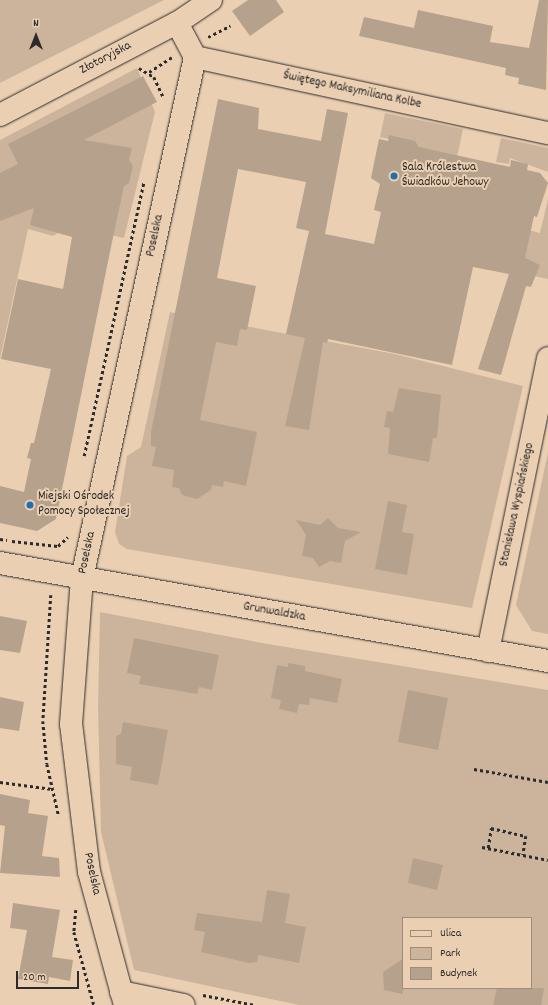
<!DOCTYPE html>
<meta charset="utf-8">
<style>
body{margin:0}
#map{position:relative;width:548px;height:1005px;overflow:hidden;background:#ebcfb2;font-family:Dekko,sans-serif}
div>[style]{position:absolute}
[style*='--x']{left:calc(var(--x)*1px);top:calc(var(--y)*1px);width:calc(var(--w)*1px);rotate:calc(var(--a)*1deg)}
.green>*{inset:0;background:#ccb49c}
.building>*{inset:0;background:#b6a18d}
.path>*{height:2.5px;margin-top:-1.25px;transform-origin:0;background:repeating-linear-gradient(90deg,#2b2b2b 0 3px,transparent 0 6px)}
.roads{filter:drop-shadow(0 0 1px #2b2b2b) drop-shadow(0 0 1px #2b2b2b)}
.street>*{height:22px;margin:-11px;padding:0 11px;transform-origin:11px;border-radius:11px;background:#ebcfb2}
.secondary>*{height:22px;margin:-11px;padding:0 11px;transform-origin:11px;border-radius:11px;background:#ebcfb2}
.dots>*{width:11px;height:11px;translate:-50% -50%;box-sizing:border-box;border:2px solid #ebcfb2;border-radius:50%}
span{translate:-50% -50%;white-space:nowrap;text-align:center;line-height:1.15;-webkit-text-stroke:4px #ebcfb2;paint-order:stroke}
.street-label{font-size:13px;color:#2b2b2b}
.poi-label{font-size:13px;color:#2b2b2b}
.left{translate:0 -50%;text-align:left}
.legend{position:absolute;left:402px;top:917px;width:130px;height:72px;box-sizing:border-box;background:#ebcfb2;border:1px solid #9e8d7c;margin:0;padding:5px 7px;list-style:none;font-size:12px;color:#2b2b2b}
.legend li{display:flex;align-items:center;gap:8px;height:20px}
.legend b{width:20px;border:1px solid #9e8d7c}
.north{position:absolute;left:16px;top:16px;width:40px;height:40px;-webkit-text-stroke:3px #ebcfb2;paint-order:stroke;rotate:0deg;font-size:11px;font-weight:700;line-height:16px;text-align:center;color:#2b2b2b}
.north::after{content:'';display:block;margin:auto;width:14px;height:18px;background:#2b2b2b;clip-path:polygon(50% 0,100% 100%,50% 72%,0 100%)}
.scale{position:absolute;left:16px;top:971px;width:63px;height:18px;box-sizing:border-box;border:2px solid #2b2b2b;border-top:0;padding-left:5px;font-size:12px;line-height:14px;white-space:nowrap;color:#2b2b2b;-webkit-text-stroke:3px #ebcfb2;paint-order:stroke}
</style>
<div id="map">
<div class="green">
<i style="clip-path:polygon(0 0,164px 0,0 83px)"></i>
<i style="clip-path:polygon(137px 68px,155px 112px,124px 238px,68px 226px,53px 236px,28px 229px,0 359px,0 140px)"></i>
<i style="clip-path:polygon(385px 113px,463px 129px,433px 272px,405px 214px,419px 146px,380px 137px)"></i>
<i style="clip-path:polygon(501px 138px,548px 148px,548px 172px,510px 158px,509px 164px,496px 162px)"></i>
<i style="clip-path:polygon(548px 199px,548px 279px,474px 263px,484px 219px,540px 233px)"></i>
<i style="clip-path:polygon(170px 312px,395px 354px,523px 386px,472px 608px,127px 549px,119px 544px,115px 532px,127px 456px,141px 447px)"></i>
<i style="clip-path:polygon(548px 452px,548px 634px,532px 631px,516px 605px)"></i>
<i style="clip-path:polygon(evenodd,100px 612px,262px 643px,548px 690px,548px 1005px,299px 1005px,134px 970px,101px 832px,98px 707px,100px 612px,403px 918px,531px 918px,531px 988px,403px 988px,403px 918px)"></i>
</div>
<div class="building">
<i style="clip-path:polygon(248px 0,276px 0,284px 12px,250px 36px,232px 11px)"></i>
<i style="clip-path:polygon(539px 0,548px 0,546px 90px,518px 84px,519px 78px,505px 75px,506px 68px,359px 36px,364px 17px,414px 28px,418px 10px,493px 26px,490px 42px,529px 48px)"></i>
<i style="clip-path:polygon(143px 76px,157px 102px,84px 140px,132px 148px,129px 160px,133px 166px,129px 183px,124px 186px,112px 242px,56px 519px,37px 531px,0 523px,0 486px,24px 492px,31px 459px,27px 458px,31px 443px,34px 443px,51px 369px,1px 359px,18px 279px,63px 289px,72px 237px,30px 225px,34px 208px,0 221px,0 173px,18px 164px,8px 144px)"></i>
<i style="clip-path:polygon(218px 99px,259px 108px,258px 129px,321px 141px,327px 109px,348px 113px,325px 234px,374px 244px,381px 212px,374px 210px,380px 184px,371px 178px,379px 139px,388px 141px,389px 135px,415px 141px,419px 147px,510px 167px,511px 160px,528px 164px,527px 170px,540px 173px,548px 183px,537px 217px,534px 216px,525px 258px,540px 265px,531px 287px,526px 286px,501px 375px,478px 369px,509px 274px,473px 267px,452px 365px,328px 339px,327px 343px,323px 342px,309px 430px,285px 426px,305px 338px,286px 334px,309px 231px,296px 228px,306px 182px,238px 169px,217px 278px,256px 286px,247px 330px,240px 329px,237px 346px,216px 342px,200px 420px,257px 432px,246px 486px,224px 481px,223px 487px,212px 485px,211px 490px,197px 499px,182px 495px,179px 488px,172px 487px,174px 470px,152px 466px,156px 447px,151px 446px,151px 432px)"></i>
<i style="clip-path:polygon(399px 388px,441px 395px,437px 438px,433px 438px,429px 462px,388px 454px,390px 428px,384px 427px,387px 411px,393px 412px)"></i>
<i style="clip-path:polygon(388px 501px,407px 505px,402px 532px,414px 534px,407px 575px,375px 569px)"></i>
<i style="clip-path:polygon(328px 518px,338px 528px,361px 532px,345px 541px,341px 563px,330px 561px,319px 567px,313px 558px,302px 556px,306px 535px,296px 520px,320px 525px)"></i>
<i style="clip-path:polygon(0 616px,27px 621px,20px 653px,0 650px)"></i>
<i style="clip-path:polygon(134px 638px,219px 655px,212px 690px,199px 687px,197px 694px,139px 684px,141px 676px,127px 673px)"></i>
<i style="clip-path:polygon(288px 663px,305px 666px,305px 671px,342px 679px,337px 703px,310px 698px,309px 705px,299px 704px,297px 713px,279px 709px,281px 700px,271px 698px,277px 665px,288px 667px)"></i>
<i style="clip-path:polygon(408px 690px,448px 698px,438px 750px,398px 742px)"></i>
<i style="clip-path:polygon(0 697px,24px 702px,19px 731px,0 728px)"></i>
<i style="clip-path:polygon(123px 722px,168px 730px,158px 785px,130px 780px,132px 767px,116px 764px,116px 736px,121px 734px)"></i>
<i style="clip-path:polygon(0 794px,30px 800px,28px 813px,48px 816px,42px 856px,59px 858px,60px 877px,0 873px,5px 826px,0 825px)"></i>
<i style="clip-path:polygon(413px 858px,443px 865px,437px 890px,408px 883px)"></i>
<i style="clip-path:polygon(267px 890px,290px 894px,285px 923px,306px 927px,299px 963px,258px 955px,257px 962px,249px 963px,201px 952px,205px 932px,194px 930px,197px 913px,262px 922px)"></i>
<i style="clip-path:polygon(13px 903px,60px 910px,52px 957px,73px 960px,70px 981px,49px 977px,48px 984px,18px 979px,27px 930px,10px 928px)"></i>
<i style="clip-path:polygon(403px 959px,403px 994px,384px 990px,383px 972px)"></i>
<i style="clip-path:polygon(497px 988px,544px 988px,541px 1005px,493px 1005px)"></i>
</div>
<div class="path">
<i style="--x:208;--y:37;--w:25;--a:-27"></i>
<i style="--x:139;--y:68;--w:17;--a:31"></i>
<i style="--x:154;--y:77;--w:21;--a:65"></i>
<i style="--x:149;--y:72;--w:27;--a:-33"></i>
<i style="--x:84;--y:456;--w:281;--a:-77.7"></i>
<i style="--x:0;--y:539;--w:7;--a:8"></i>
<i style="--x:12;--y:541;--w:46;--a:6.2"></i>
<i style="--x:58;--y:546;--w:13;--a:-42"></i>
<i style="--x:51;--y:595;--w:126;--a:93.6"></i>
<i style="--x:43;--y:721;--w:43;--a:84.7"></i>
<i style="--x:47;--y:764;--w:54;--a:77.2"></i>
<i style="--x:474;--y:769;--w:75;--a:10"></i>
<i style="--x:0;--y:782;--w:53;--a:7.5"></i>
<i style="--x:482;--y:847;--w:67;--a:11.1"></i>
<i style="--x:488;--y:848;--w:20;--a:-81"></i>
<i style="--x:491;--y:828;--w:36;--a:13"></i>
<i style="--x:526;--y:836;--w:19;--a:99"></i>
<i style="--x:76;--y:910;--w:22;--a:95"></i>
<i style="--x:74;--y:932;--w:76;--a:74.7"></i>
<i style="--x:203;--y:995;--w:53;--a:10.9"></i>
</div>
<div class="roads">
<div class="street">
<i style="--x:177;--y:23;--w:38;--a:62"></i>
<i style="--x:195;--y:57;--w:361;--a:12.2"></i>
<i style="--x:0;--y:563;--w:557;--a:10.14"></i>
<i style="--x:488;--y:651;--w:299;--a:-78.4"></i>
<i style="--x:121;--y:992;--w:64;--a:11.7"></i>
<i style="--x:125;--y:1005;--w:138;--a:-105.1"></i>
<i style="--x:89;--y:872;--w:149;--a:-96.9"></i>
<i style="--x:71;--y:724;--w:146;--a:-85.7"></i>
<i style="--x:82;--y:578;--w:533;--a:-77.76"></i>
</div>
<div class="secondary">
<i style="--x:0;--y:115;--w:199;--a:-27.5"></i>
<i style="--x:177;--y:23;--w:41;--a:-34.1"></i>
</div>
</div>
<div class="dots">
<i style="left:394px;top:176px;background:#1f6fb2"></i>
<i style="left:30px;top:505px;background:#1f6fb2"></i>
</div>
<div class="street-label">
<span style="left:106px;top:59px;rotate:-28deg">Złotoryjska</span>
<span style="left:352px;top:91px;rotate:12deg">Świętego Maksymiliana Kolbe</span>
<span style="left:156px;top:236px;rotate:-78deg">Poselska</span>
<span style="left:518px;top:505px;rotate:-78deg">Stanisława Wyspiańskiego</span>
<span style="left:88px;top:553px;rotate:-78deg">Poselska</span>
<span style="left:274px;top:613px;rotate:10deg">Grunwaldzka</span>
<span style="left:91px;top:874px;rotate:78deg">Poselska</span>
</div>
<div class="poi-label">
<span class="left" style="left:402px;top:176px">Sala Królestwa<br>Świadków Jehowy</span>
<span class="left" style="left:38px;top:505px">Miejski Ośrodek<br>Pomocy Społecznej</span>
</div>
<ul class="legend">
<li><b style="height:5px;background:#ebcfb2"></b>Ulica</li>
<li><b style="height:11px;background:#ccb49c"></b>Park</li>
<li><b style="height:11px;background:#b6a18d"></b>Budynek</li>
</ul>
<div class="north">N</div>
<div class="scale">20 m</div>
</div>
